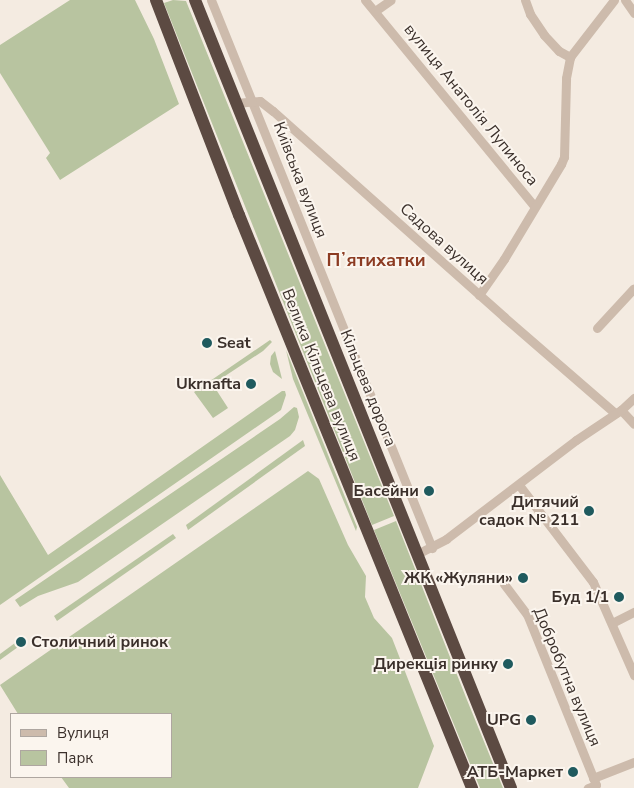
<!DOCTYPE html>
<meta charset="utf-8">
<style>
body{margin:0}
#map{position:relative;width:634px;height:788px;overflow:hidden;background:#f4ebe1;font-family:"Nunito Sans",sans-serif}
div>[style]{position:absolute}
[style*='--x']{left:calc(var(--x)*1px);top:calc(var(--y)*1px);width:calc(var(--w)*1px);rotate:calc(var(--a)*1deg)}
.green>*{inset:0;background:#b8c4a0}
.minor>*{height:9px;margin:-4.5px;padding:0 4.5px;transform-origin:4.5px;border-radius:4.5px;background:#cdbbac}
.highway>*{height:12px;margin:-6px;padding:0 6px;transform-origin:6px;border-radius:6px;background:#5c4a42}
.dots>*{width:14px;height:14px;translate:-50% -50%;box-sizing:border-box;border:2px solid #fbf5ee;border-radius:50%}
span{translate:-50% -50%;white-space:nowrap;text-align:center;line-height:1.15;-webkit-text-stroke:4px #fbf5ee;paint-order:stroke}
.street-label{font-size:16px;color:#3b302b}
.poi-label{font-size:16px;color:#3b302b;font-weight:700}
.left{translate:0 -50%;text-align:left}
.right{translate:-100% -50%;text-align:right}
.neighbourhood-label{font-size:18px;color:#8c3b22;font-weight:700}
.legend{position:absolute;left:10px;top:713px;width:162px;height:65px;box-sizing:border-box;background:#fbf5ee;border:1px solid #aea6a0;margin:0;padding:6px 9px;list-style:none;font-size:15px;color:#3b302b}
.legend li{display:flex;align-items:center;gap:10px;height:25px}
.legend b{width:25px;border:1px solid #aea6a0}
</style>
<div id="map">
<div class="green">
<i style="clip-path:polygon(70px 0,135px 0,154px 39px,179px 104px,60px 180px,46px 158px,50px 153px,0 73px,0 45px)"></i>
<i style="clip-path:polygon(173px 0,186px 1px,394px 516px,372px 525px,166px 8px,164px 3px)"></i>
<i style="clip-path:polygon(270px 340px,272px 342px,263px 351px,222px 378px,217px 391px,228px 408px,213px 418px,194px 392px)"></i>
<i style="clip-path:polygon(286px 350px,357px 527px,356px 531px,293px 379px)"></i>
<i style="clip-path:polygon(275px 351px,282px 379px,273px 372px,270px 364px,271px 356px)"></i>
<i style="clip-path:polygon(282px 391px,285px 391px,286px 395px,281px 410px,0 605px,0 475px,48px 555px)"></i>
<i style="clip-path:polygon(294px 407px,297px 408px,299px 417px,295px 430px,290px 436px,78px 582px,38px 596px,20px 607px,15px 600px,280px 419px)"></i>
<i style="clip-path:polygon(303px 440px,305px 446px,188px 530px,186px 525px)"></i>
<i style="clip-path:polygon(308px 471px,319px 479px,348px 545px,366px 576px,365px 597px,374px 618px,392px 638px,434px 746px,418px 788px,69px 788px,61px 777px,171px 777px,171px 714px,18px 714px,0 685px)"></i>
<i style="clip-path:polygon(396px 521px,467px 700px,503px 788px,480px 788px,374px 530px)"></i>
<i style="clip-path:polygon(173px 534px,176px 538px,57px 621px,54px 616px)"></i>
<i style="clip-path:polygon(15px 643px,18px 647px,0 660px,0 654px)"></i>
</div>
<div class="minor">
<i style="--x:211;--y:0;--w:591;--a:68.04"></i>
<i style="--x:365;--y:0;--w:266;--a:50.6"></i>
<i style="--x:525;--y:0;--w:15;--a:70"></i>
<i style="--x:530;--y:14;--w:25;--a:56"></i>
<i style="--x:544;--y:35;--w:22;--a:47"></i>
<i style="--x:559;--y:51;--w:13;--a:29"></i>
<i style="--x:625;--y:0;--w:16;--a:55"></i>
<i style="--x:375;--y:11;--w:19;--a:-35"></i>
<i style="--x:236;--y:103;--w:24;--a:-5"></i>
<i style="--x:260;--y:101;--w:16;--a:38"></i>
<i style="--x:273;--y:111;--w:310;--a:41.7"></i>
<i style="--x:504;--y:317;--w:147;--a:40.9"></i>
<i style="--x:479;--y:295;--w:44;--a:-55.2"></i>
<i style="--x:504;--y:259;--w:111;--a:-59"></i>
<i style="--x:561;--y:164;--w:8;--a:-67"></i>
<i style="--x:564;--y:157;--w:79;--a:-88.5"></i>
<i style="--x:566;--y:78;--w:21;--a:-79"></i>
<i style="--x:570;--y:57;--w:72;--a:-52.3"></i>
<i style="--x:597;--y:328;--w:54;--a:-47.2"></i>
<i style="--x:621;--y:410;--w:19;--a:47"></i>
<i style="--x:519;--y:485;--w:122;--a:52.7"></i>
<i style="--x:593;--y:582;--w:102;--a:66.2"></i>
<i style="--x:417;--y:554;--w:33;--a:-27"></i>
<i style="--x:446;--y:539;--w:163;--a:-37.3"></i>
<i style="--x:576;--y:440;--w:54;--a:-33.7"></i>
<i style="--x:621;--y:410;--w:18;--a:-43"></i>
<i style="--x:504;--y:584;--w:38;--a:53"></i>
<i style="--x:527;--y:614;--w:184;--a:68"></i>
<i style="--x:596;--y:785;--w:9;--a:159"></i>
<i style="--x:612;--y:623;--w:25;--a:-27"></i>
<i style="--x:593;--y:778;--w:44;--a:-21.3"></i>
</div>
<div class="highway">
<i style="--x:156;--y:0;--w:230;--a:68.9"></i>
<i style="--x:239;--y:215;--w:619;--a:67.87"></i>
<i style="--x:195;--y:0;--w:849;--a:68.15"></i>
</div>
<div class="dots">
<i style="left:207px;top:343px;background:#1f5a5e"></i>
<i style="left:251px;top:384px;background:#1f5a5e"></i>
<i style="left:429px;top:491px;background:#1f5a5e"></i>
<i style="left:589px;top:511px;background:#1f5a5e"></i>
<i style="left:523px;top:578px;background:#1f5a5e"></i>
<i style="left:619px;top:597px;background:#1f5a5e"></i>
<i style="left:21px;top:642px;background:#1f5a5e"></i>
<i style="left:508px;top:664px;background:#1f5a5e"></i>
<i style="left:531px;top:720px;background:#1f5a5e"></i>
<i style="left:573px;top:772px;background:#1f5a5e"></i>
</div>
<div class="street-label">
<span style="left:471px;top:105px;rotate:51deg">вулиця Анатолія Лупиноса</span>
<span style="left:300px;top:180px;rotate:69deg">Київська вулиця</span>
<span style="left:444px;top:244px;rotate:42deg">Садова вулиця</span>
<span style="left:321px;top:375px;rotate:68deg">Велика Кільцева вулиця</span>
<span style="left:368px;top:388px;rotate:68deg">Кільцева дорога</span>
<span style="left:567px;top:677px;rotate:67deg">Добробутна вулиця</span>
</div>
<div class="poi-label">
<span class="left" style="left:217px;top:343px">Seat</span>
<span class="right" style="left:241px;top:384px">Ukrnafta</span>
<span class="right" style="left:419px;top:491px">Басейни</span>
<span class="right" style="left:579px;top:511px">Дитячий<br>садок № 211</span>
<span class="right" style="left:513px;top:578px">ЖК «Жуляни»</span>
<span class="right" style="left:609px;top:597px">Буд 1/1</span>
<span class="left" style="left:31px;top:642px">Столичний ринок</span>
<span class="right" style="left:498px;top:664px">Дирекція ринку</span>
<span class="right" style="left:521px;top:720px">UPG</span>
<span class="right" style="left:563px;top:772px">АТБ-Маркет</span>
</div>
<div class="neighbourhood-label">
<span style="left:376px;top:260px">Пʼятихатки</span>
</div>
<ul class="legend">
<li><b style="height:6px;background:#cdbbac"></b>Вулиця</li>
<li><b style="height:14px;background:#b8c4a0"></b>Парк</li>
</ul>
</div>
